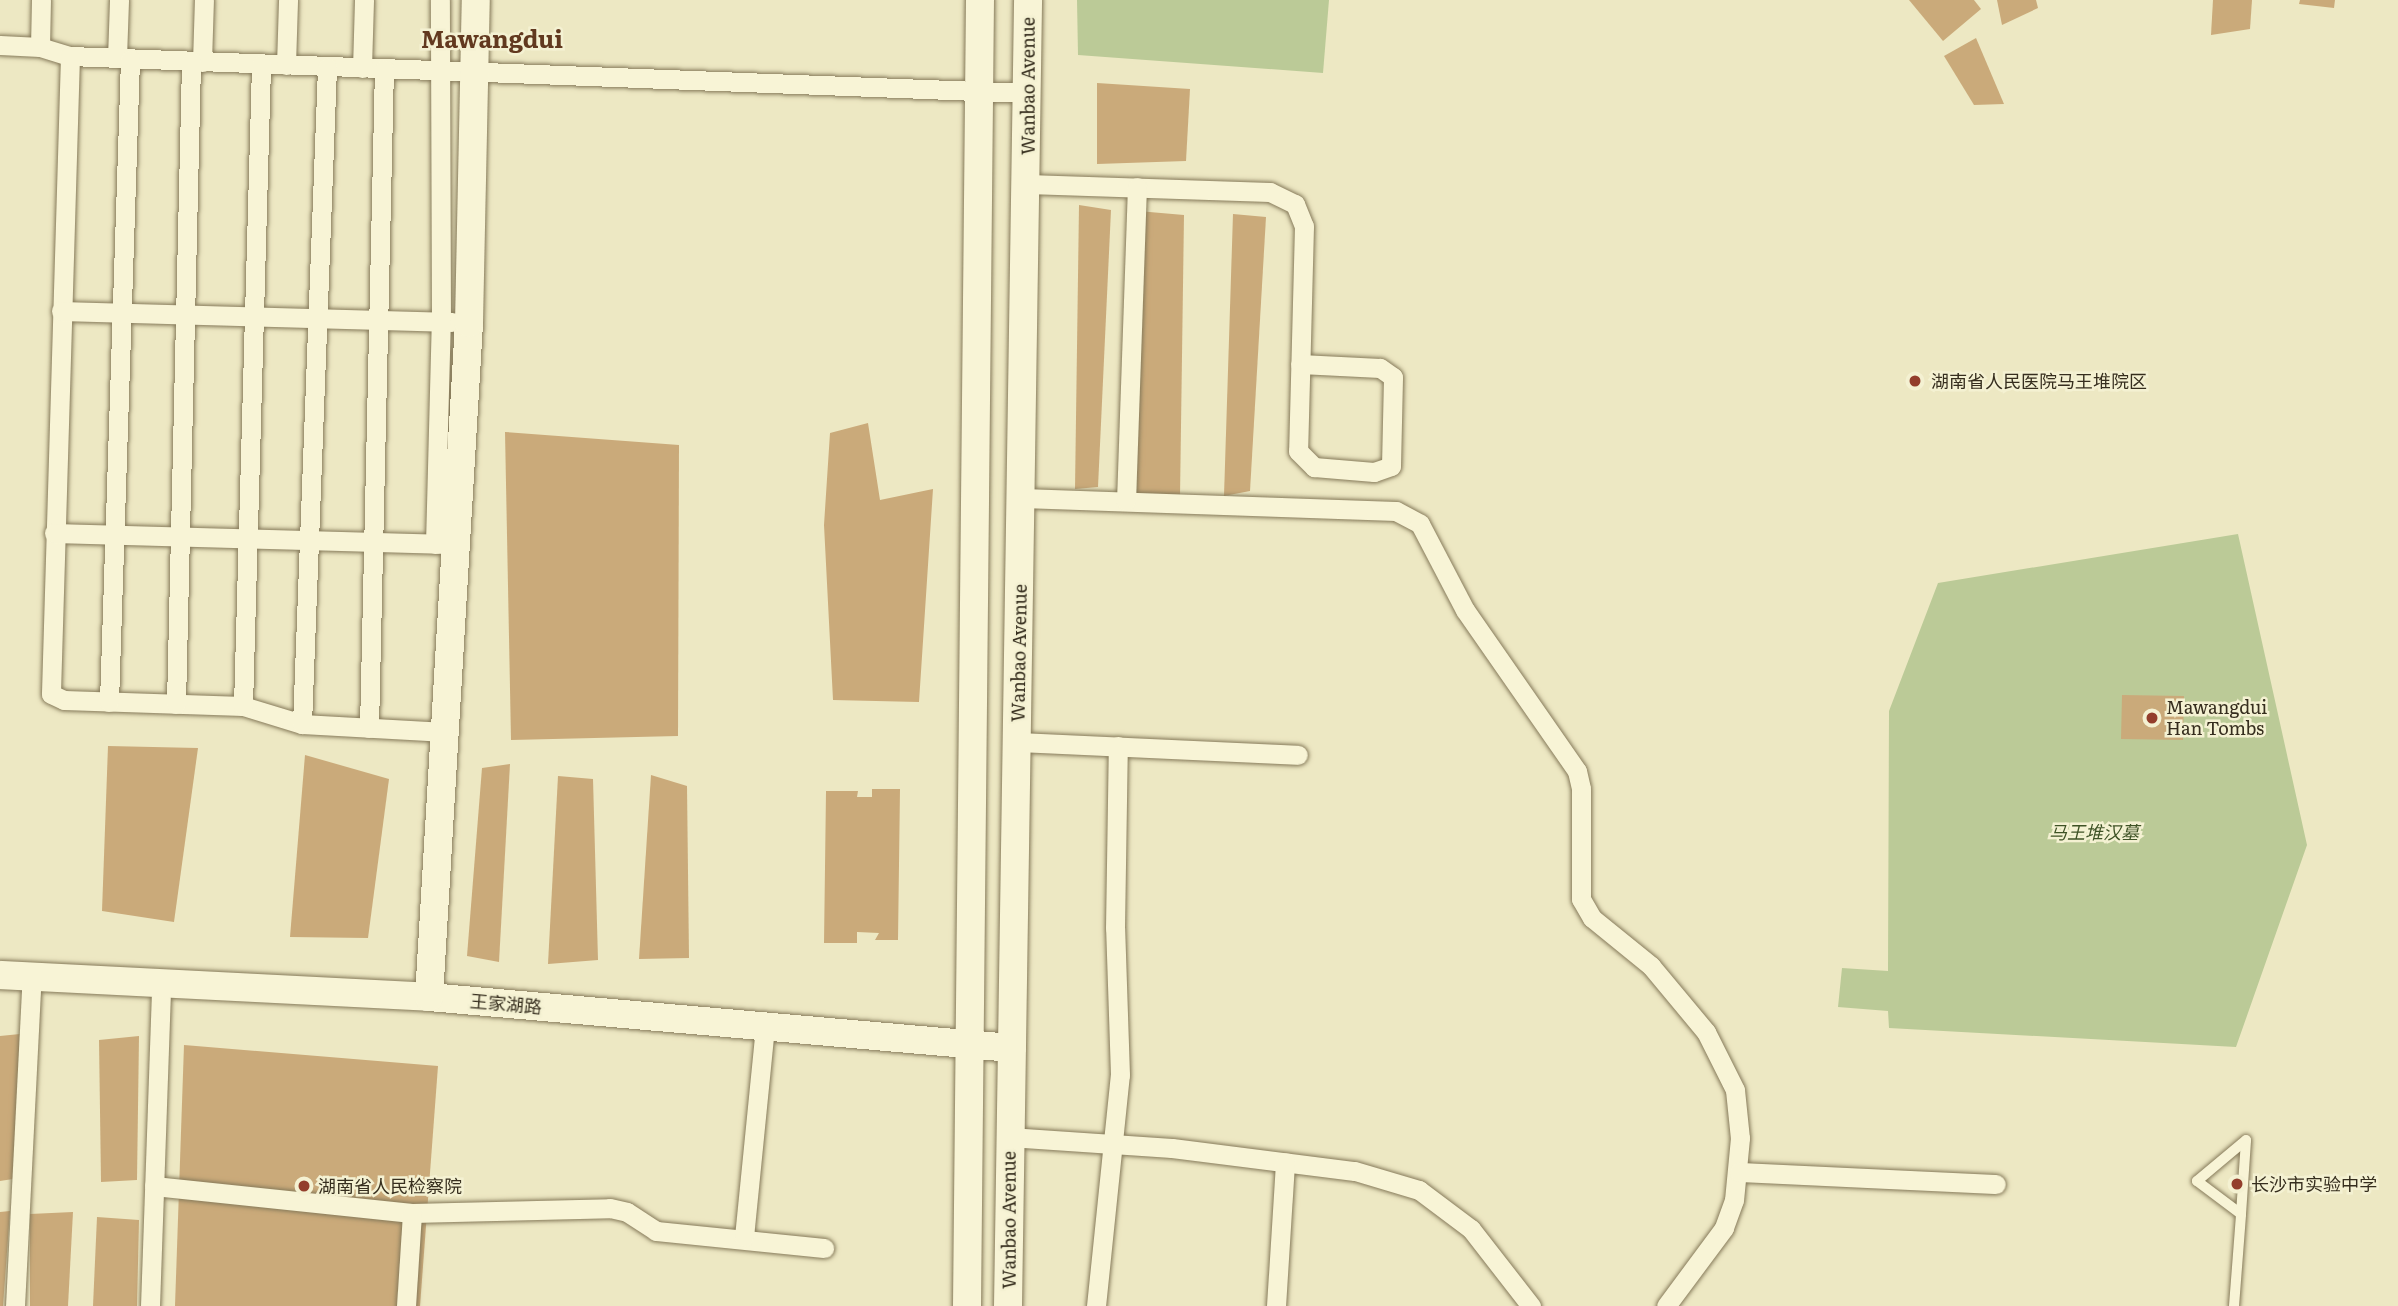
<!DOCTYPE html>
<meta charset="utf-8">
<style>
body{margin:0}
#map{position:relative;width:2398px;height:1306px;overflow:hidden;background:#ede8c3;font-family:Literata,"Noto Sans SC",serif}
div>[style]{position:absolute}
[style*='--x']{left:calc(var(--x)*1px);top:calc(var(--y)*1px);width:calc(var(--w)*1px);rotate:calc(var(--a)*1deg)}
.green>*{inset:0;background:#bbca97}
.building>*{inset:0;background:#caaa7a}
.roads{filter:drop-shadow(0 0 2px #867a5a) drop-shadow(0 0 2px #867a5a)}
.lane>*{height:10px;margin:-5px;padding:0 5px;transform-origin:5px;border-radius:5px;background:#f8f4d6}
.street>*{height:19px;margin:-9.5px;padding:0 9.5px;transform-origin:9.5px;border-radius:9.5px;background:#f8f4d6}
.secondary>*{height:28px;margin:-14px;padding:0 14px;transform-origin:14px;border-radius:14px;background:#f8f4d6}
.dots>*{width:19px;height:19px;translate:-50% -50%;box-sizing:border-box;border:4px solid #f4f1d2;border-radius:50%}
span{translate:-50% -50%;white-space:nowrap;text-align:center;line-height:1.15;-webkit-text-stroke:5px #f4f1d2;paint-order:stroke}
.street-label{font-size:18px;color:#362e1e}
.poi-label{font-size:18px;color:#362e1e}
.left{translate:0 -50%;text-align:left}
.park-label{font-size:18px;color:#3e5225;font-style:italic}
.district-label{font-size:24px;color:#62391f;font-weight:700}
</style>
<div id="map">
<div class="green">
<i style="clip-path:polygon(1077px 0,1329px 0,1323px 73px,1078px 55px)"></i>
<i style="clip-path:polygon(2238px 534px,2307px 845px,2236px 1047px,1889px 1028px,1888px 1011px,1838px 1007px,1842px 968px,1888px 971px,1889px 711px,1938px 583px)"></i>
</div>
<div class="building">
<i style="clip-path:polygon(1909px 0,1974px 0,1981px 9px,1943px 41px)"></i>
<i style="clip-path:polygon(1997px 0,2036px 0,2038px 8px,2002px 25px)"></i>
<i style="clip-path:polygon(2213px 0,2252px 0,2250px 29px,2211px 35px)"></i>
<i style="clip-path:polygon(2300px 0,2335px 0,2334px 8px,2299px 4px)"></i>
<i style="clip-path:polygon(1976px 38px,2004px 104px,1974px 105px,1944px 56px)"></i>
<i style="clip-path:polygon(1097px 83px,1190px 89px,1186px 161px,1097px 164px)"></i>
<i style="clip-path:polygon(1079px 205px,1111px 210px,1098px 487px,1075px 489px)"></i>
<i style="clip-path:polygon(1138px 211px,1184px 215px,1180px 497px,1137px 498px)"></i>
<i style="clip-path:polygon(1233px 214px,1266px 217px,1250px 491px,1224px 496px)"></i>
<i style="clip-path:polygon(868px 423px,880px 500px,933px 489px,919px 702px,833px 700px,824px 525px,830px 433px)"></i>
<i style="clip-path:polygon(505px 432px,679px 445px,678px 736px,511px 740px)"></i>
<i style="clip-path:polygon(2122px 695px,2184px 696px,2183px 740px,2121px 739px)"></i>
<i style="clip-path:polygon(108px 746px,198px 748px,174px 922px,102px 911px)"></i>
<i style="clip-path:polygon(305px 755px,389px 779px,368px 938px,290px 937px)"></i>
<i style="clip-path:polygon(510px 764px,499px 962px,467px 956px,482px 768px)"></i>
<i style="clip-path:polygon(651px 775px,687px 786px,689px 958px,639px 959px)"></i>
<i style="clip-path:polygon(558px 776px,593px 779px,598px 960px,548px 964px)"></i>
<i style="clip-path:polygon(872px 789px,900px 789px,898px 940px,875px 940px,879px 933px,857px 932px,857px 943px,824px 943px,826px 791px,858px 791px,857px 797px,872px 797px)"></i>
<i style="clip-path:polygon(20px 1034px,13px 1179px,0 1181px,0 1036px)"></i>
<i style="clip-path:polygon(139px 1036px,137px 1180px,101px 1182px,99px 1040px)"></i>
<i style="clip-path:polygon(184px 1045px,438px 1066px,420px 1306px,175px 1306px)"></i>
<i style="clip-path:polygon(10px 1211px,3px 1306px,0 1306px,0 1212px)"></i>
<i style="clip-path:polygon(73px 1212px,68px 1306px,30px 1306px,30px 1214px)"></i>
<i style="clip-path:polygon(97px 1217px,139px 1220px,137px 1306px,93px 1306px)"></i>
</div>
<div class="roads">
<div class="lane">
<i style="--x:2234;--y:1306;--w:92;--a:-85.6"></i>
<i style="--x:2241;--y:1214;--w:74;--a:-86.1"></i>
<i style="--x:2246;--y:1140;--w:64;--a:140.1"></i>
<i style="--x:2197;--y:1181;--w:55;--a:36.9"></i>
</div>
<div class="street">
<i style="--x:0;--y:45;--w:40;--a:2.9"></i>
<i style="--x:40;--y:47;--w:31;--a:17"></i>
<i style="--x:70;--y:56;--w:960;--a:2.21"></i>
<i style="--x:40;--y:47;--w:47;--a:-88.8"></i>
<i style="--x:70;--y:56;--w:638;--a:91.71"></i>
<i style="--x:51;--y:694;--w:14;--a:25"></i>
<i style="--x:64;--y:700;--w:179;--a:1.9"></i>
<i style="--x:243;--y:706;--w:62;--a:17"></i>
<i style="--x:302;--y:724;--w:144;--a:3.2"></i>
<i style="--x:117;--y:58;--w:58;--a:-88"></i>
<i style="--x:202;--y:62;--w:62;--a:-88.2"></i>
<i style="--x:286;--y:65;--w:65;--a:-88.2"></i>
<i style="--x:362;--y:68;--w:68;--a:-88.3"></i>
<i style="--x:1027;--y:184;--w:243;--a:1.9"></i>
<i style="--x:1270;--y:192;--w:28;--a:26"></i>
<i style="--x:1295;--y:204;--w:24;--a:68"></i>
<i style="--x:1304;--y:226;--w:225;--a:91.5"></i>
<i style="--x:1298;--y:451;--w:23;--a:45"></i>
<i style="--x:1314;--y:467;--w:60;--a:4.8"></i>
<i style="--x:1374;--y:472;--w:18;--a:-19"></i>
<i style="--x:1391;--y:466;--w:89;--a:-88.7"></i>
<i style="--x:1393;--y:377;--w:16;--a:-145"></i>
<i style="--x:1380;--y:368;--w:80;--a:-177.1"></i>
<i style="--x:61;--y:311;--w:391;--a:1.6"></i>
<i style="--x:1022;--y:498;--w:374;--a:2"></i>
<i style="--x:1396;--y:511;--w:27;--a:28"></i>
<i style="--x:1420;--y:524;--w:97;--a:62.4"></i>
<i style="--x:1465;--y:610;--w:196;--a:55.2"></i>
<i style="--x:1577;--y:771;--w:18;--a:77"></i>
<i style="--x:1581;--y:789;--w:110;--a:90"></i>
<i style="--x:1581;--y:899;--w:22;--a:60"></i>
<i style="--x:1592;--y:918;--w:76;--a:39.1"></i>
<i style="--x:1651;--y:966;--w:86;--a:50.2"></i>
<i style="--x:1706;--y:1032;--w:65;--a:63.4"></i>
<i style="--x:1735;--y:1090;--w:48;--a:84.1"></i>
<i style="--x:1740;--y:1138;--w:62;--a:95.5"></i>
<i style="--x:1734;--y:1200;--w:30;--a:110"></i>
<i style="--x:1724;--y:1228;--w:97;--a:126.6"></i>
<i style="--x:1126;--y:501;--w:314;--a:-88"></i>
<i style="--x:54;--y:533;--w:394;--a:1.6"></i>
<i style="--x:435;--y:544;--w:222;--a:-88.5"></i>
<i style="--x:441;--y:322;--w:322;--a:-90.2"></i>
<i style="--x:109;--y:702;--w:643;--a:-88.13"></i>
<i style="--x:176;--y:704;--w:643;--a:-88.66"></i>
<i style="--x:243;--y:706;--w:642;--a:-88.39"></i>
<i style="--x:302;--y:724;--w:657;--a:-87.82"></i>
<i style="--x:369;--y:728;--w:659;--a:-88.7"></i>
<i style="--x:1017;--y:742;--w:281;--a:2.6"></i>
<i style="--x:1009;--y:1137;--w:163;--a:3.9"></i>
<i style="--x:1172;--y:1148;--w:184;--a:7.2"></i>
<i style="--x:1355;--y:1171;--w:67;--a:16.5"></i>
<i style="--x:1419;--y:1190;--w:65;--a:36.9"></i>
<i style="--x:1471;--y:1229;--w:98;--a:52.1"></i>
<i style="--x:1739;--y:1172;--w:257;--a:2.7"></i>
<i style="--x:154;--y:1186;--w:259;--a:6"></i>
<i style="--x:412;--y:1213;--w:198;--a:-1.4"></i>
<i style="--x:610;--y:1208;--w:17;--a:13"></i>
<i style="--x:627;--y:1212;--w:35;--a:33"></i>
<i style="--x:656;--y:1231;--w:169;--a:5.8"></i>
<i style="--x:744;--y:1237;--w:211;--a:-84.3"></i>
<i style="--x:15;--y:1306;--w:330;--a:-87.1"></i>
<i style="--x:150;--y:1306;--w:309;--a:-88"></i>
<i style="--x:406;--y:1306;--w:93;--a:-86.3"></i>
<i style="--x:1096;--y:1306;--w:232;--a:-84.1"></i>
<i style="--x:1120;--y:1075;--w:147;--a:-91.9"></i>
<i style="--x:1115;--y:928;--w:182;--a:-89.1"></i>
<i style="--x:1276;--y:1306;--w:144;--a:-86.4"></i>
</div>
<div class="secondary">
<i style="--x:0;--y:975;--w:430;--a:2.9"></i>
<i style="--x:429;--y:997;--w:585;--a:5"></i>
<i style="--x:429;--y:997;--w:675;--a:-86.6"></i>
<i style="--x:469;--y:323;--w:323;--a:-88.8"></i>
<i style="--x:967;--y:1306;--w:1306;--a:-89.43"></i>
<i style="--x:1008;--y:1306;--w:1306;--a:-89.12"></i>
</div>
</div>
<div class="dots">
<i style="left:1915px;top:381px;background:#933e2c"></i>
<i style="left:2152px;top:718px;background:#933e2c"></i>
<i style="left:2237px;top:1184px;background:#933e2c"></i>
<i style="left:304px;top:1186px;background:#933e2c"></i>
</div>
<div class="street-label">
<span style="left:1028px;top:86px;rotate:-90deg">Wanbao Avenue</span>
<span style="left:1019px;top:653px;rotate:-89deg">Wanbao Avenue</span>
<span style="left:506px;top:1004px;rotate:5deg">王家湖路</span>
<span style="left:1009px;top:1220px;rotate:-90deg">Wanbao Avenue</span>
</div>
<div class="poi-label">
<span class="left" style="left:1931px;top:381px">湖南省人民医院马王堆院区</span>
<span class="left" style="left:2166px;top:718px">Mawangdui<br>Han Tombs</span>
<span class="left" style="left:2251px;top:1184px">长沙市实验中学</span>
<span class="left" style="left:318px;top:1186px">湖南省人民检察院</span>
</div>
<div class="park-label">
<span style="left:2094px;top:832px">马王堆汉墓</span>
</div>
<div class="district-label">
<span style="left:492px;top:38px">Mawangdui</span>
</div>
</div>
